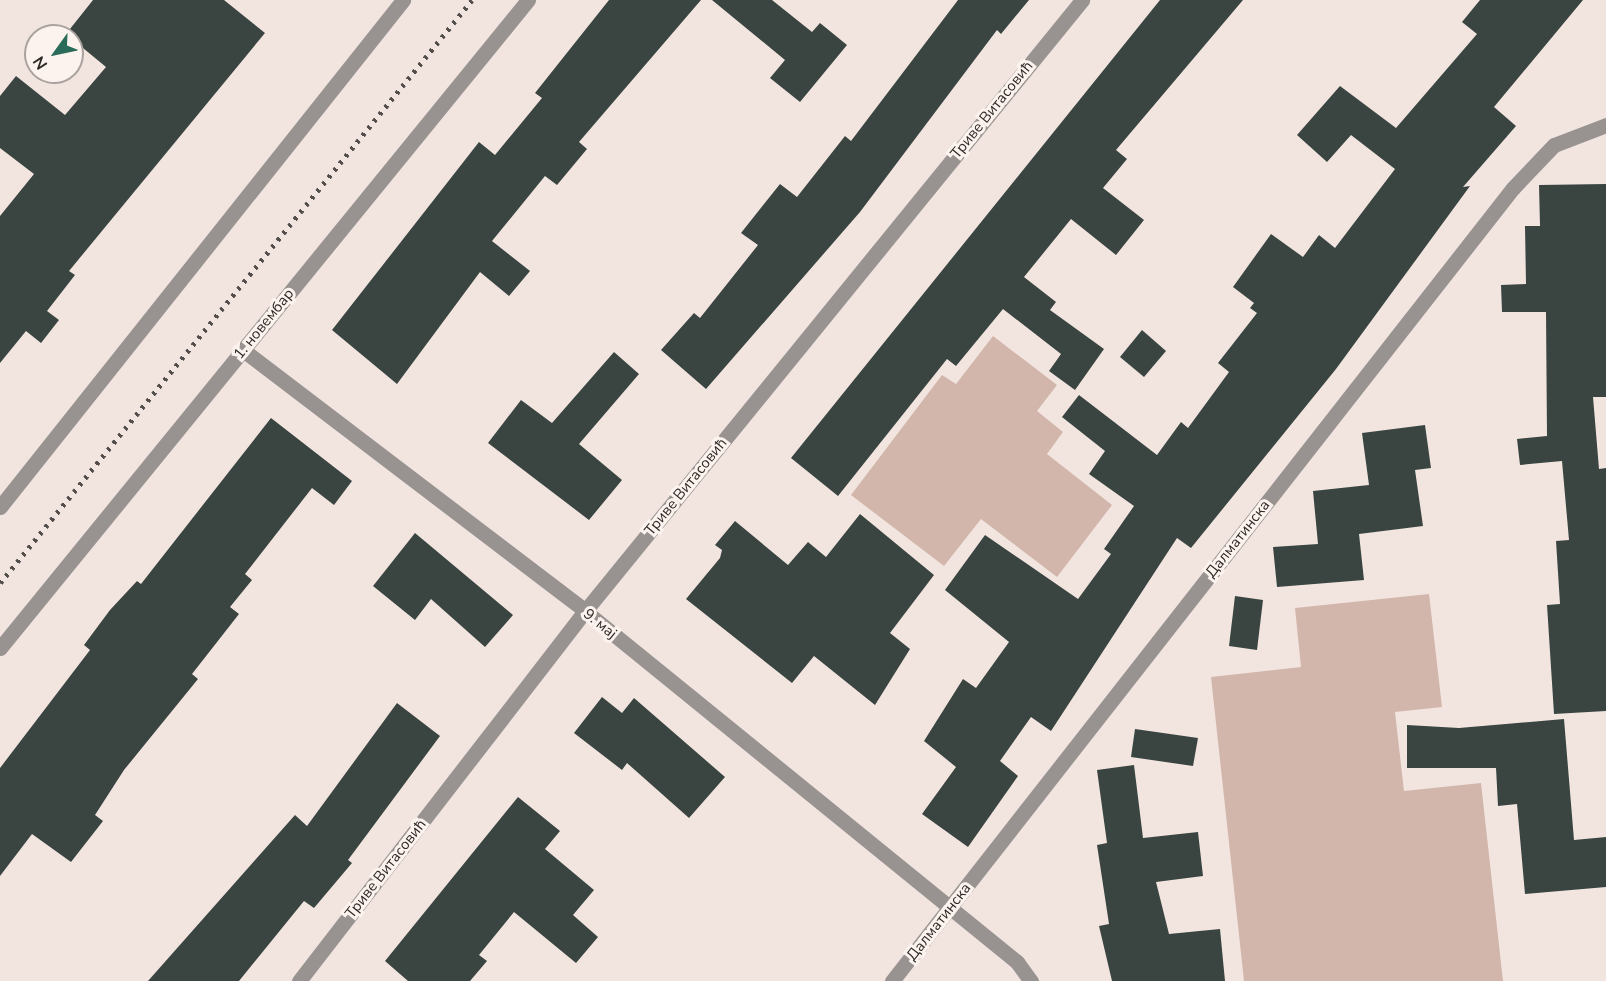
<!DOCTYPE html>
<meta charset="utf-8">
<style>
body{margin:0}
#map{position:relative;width:1606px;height:981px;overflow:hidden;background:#f2e5e0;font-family:"Nunito Sans",sans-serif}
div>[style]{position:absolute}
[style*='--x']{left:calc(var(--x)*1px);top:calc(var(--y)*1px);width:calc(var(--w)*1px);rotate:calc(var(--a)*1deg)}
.green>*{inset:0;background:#d2b6ab}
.building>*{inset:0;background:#3a4541}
.street>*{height:15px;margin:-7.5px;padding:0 7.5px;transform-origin:7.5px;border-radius:7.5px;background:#989391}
.rail>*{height:4.5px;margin-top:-2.25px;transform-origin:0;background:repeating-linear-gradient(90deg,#534d4b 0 3px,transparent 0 9px)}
span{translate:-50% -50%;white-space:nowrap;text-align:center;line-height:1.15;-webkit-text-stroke:6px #fdf3ee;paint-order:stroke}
.street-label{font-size:15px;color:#2d2927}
.north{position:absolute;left:24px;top:24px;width:60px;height:60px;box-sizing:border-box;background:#fdf3ee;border:2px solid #aaa29e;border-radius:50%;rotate:237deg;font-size:16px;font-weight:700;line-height:24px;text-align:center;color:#2d2927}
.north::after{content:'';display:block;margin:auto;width:21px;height:27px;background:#2a6b5a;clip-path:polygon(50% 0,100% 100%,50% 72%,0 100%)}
</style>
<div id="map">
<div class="green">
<i style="clip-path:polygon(993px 336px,1057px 385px,1037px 411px,1063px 432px,1047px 454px,1112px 505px,1057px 577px,981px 519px,944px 566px,851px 495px,942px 375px,956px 384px)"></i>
<i style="clip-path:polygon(1429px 594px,1442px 707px,1395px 712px,1404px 791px,1481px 783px,1503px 981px,1244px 981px,1211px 677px,1301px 667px,1295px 608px)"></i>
</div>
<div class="building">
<i style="clip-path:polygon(93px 0,224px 0,265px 33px,69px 271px,75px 275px,47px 311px,59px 320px,41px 343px,26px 331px,0 363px,0 216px,34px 174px,0 148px,0 96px,16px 76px,65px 115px,106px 67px,66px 34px)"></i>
<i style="clip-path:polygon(609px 0,701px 0,579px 142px,587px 149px,557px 185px,545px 176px,492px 241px,530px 271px,509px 296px,480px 272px,397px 384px,332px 330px,479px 142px,495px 155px,542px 98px,535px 93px)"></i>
<i style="clip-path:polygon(712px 0,772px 0,812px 32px,820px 23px,847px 45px,800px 102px,770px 78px,785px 60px)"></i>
<i style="clip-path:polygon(958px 0,1029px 0,1001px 34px,997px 30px,860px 212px,706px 389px,661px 350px,694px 313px,700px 318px,758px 245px,741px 233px,780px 184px,797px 197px,845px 136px,851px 141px)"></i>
<i style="clip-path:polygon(1160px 0,1243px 0,1116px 150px,1127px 159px,1103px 188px,1144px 220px,1116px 255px,1071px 219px,1024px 277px,1056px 302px,1050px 310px,1104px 349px,1075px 390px,1049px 371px,1061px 354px,1003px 309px,956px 366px,947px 359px,838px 496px,791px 458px)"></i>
<i style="clip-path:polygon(1480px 0,1583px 0,1494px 107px,1516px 126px,1463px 187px,1470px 186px,1336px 369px,1191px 548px,1177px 538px,1051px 731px,1031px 717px,1000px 761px,1018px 776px,968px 847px,922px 814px,956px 767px,924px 741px,963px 679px,976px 688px,1009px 642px,945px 590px,985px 535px,1078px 599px,1111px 554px,1104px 549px,1134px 506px,1089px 474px,1105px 451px,1062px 417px,1079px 395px,1157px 455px,1181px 422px,1188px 428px,1229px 372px,1218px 363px,1257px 313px,1250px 308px,1254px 303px,1233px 287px,1271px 234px,1303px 257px,1319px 235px,1335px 248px,1395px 169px,1351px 135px,1327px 162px,1297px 135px,1340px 86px,1396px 128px,1477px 34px,1462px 22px)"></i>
<i style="clip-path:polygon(1606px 184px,1606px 397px,1593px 397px,1599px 469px,1606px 468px,1606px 711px,1554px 714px,1547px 605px,1560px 604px,1556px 541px,1569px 540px,1562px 461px,1520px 465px,1517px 439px,1547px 436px,1546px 312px,1502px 312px,1501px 285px,1526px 284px,1525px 226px,1540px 226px,1539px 185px)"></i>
<i style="clip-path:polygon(1142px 330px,1166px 351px,1144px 377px,1120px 357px)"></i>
<i style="clip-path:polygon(614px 352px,639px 374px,579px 444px,622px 480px,589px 520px,488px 443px,521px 400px,552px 423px)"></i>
<i style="clip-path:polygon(271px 418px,352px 481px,334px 505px,312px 488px,245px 574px,252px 580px,230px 607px,239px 614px,192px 674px,198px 679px,124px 770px,95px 815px,103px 821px,71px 862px,32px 834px,0 876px,0 768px,90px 650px,84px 645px,110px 610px,137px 581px,141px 584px)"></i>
<i style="clip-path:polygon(1425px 425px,1431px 468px,1415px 470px,1423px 526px,1359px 534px,1364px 580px,1277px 587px,1273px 547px,1318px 544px,1313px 491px,1369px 485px,1362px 433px)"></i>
<i style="clip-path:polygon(860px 514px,934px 575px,890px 633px,910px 649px,875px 705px,814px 656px,792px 683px,686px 599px,720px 558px,722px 550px,715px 545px,735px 521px,788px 565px,808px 542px,826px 557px)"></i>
<i style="clip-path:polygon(415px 533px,513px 615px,485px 647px,431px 599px,415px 620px,373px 586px)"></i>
<i style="clip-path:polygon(1235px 596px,1263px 600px,1257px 650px,1229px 646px)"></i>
<i style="clip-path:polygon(602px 697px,622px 713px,634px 698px,725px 777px,689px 818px,627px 763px,622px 770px,574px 733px)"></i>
<i style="clip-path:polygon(397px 703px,440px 736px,348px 860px,352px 863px,314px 908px,304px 901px,239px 981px,148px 981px,295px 815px,307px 826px)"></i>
<i style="clip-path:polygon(1564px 719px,1574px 840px,1606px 837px,1606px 887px,1525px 894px,1517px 804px,1498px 806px,1496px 768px,1407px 768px,1407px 725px,1459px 728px)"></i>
<i style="clip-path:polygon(1135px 729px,1198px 738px,1193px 766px,1131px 757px)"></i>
<i style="clip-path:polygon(1134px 765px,1143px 838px,1198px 832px,1203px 876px,1156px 882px,1169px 934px,1220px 929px,1225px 981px,1112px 981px,1099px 926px,1109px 924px,1097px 845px,1107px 843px,1097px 770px)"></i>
<i style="clip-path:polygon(518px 797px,560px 831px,545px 849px,594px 890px,573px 915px,598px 937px,576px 963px,514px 912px,479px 955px,487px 961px,470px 981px,408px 981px,385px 961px)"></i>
</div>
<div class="street">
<i style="--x:243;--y:350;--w:430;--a:37.3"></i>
<i style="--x:585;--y:611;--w:557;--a:39.09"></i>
<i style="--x:1017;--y:962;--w:24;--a:54"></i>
<i style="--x:0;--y:507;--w:648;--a:-51.52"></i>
<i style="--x:0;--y:648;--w:836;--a:-50.83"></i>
<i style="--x:299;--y:981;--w:468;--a:-52.3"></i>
<i style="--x:585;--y:611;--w:788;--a:-50.87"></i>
<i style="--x:892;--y:981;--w:1007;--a:-51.94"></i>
<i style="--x:1513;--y:188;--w:59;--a:-46.4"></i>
<i style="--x:1554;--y:145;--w:56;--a:-21"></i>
</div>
<div class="rail">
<i style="--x:0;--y:583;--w:750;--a:-51.01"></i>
</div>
<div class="street-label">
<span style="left:992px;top:110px;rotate:-51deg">Триве Витасовић</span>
<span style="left:264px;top:324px;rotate:-51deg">1. новембар</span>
<span style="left:686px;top:487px;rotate:-51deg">Триве Витасовић</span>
<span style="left:1238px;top:539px;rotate:-52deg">Далматинска</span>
<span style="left:600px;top:624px;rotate:39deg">9. мај</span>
<span style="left:386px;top:869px;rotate:-52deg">Триве Витасовић</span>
<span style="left:939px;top:922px;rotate:-52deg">Далматинска</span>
</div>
<div class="north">N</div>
</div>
